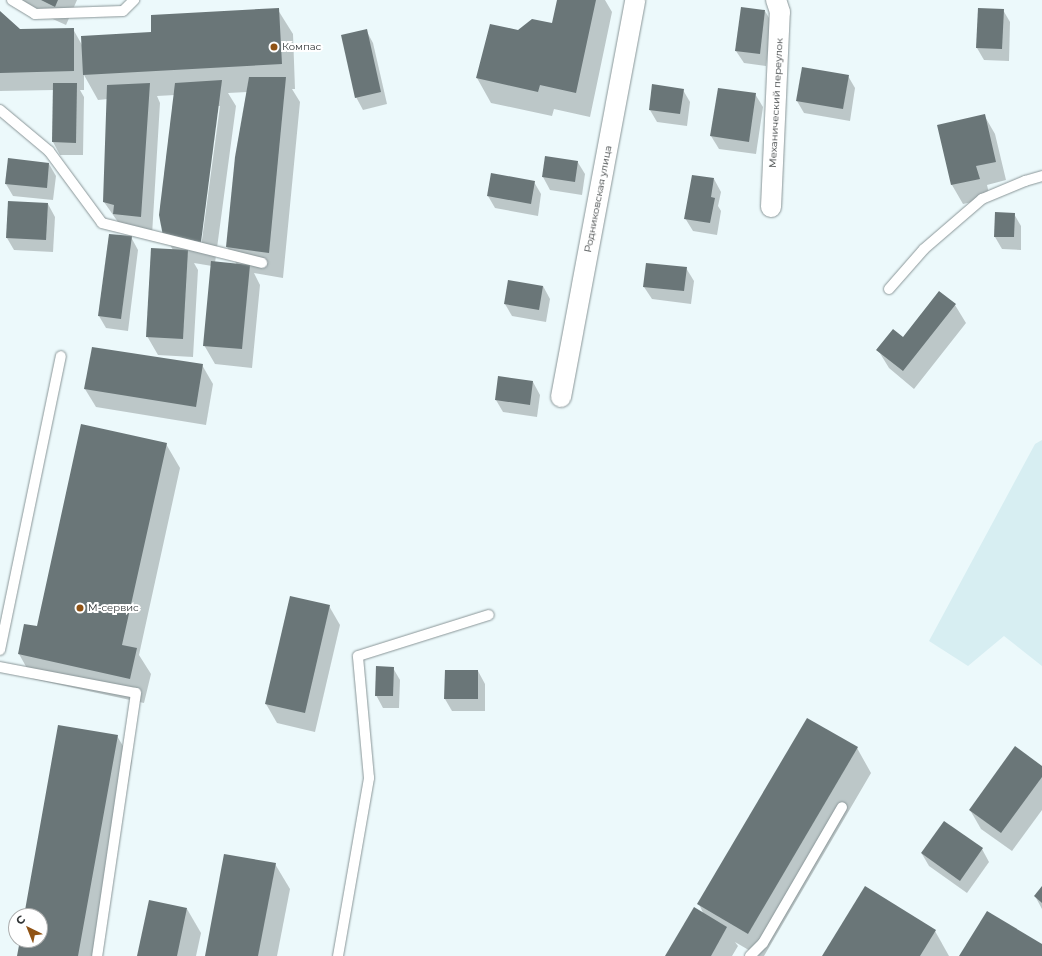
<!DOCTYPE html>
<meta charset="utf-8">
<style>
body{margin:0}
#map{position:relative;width:1042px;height:956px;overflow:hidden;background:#ecf9fb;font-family:Montserrat,sans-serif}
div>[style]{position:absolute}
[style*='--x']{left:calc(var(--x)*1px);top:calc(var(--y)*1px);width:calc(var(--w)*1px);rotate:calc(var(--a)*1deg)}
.built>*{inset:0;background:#d7eef2}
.shadow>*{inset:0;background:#0003}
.building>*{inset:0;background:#6a7678}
.roads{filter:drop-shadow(0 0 1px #8a9698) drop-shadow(0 0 1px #8a9698)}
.service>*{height:10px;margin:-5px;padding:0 5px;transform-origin:5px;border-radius:5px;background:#fff}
.minor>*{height:20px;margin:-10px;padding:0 10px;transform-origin:10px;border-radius:10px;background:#fff}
.dots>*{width:11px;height:11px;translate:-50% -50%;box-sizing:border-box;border:2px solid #fff;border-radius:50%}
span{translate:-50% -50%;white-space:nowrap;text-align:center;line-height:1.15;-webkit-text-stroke:4px #fff;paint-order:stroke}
.poi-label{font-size:10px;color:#2f3435}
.left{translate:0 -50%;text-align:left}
.street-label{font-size:10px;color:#2f3435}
.north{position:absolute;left:8px;top:908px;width:40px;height:40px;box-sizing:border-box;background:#fff;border:1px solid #acaeae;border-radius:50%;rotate:317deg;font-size:11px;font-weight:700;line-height:16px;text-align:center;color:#2f3435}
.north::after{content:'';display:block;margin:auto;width:14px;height:18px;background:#905315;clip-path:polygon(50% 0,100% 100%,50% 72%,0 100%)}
</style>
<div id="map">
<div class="built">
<i style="clip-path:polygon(1042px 440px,1042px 666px,1004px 636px,968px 666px,929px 641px,1035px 444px)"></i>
</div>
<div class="shadow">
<i style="clip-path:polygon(20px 0,77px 0,66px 25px,24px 6px)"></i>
<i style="clip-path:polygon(558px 0,605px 0,612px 12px,590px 117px,554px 109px,552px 116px,491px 103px,477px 78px,491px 25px,518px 31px,553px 24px)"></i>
<i style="clip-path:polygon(evenodd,278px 10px,293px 34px,295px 89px,292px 89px,300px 102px,283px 278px,254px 273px,260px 285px,252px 368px,215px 364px,204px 345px,212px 266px,194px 263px,198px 270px,193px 357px,158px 355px,147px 336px,173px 250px,164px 235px,175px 95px,157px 96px,160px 103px,152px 235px,125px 232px,104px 202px,108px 99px,98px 100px,84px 75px,84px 90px,80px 90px,84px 97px,83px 155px,60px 155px,53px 142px,54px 90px,0 91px,0 12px,20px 30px,73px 29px,82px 45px,278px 10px,247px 92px,227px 247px,237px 265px,215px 263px,236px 106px,228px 93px,247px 92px,278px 10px,218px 106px,220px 106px,201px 247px,199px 247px,218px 106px)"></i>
<i style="clip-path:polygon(1003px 10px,1010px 22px,1009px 61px,984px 60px,977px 48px)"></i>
<i style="clip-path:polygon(765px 11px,772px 23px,766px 66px,744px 63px,736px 51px)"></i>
<i style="clip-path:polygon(366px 30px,373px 43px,387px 104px,363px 110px,356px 97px)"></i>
<i style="clip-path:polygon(848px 76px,855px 88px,850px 121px,804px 113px,797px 101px)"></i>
<i style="clip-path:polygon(683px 90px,690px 102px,687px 126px,657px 122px,650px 110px)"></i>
<i style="clip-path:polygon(755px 94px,763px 107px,756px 154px,719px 149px,711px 136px)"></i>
<i style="clip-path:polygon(984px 115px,995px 134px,1006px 180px,987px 185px,990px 198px,963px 204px,952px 185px,938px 126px)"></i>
<i style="clip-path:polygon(577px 161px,585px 174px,582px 195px,550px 190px,543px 177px)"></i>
<i style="clip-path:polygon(49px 164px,56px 176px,53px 200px,13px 196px,6px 184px)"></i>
<i style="clip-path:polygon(714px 179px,721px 192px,718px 206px,721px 211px,717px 235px,693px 231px,685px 218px)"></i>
<i style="clip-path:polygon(534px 182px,541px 194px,538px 216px,495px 208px,488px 196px)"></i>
<i style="clip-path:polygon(48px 204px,55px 217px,53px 252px,14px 250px,7px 238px)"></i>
<i style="clip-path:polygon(1014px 214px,1021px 226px,1021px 250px,1002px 249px,995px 237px)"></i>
<i style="clip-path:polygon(131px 237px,138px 250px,128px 331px,106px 328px,99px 316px)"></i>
<i style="clip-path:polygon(686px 268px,694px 281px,691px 304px,652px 299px,644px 287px)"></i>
<i style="clip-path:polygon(543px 286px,550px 299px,546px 322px,512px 316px,505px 304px)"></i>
<i style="clip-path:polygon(955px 305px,966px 323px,914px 389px,889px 368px,878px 350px,903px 338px)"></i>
<i style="clip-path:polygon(202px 365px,213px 384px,206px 425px,96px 407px,85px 389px)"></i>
<i style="clip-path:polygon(533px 382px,540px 395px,537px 417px,503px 412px,496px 400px)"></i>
<i style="clip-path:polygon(166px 444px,180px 468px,139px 655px,151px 674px,144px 703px,33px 679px,19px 654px,25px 625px,37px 628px)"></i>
<i style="clip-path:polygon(329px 606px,340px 625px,315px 732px,277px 723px,266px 704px)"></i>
<i style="clip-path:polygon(393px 668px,400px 680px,399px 708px,383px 708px,376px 695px)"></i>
<i style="clip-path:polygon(478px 671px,485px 684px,485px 711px,452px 711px,445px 699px)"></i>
<i style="clip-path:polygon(117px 736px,132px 761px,96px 956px,18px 956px,21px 940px,40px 940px,40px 916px,25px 916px)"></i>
<i style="clip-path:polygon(857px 748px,871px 773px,764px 956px,759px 956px,735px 942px,738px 946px,732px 956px,667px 956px,704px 915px,699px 904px)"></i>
<i style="clip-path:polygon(1042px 767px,1042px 810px,1012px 851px,981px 829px,970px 810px)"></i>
<i style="clip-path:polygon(982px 849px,989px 862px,967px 893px,929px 866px,922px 854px)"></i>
<i style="clip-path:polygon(275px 864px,290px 889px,277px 956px,206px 956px)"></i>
<i style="clip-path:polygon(1042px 887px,1042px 909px,1035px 896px)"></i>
<i style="clip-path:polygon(187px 909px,201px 933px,196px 956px,138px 956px)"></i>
<i style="clip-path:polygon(935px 931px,949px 956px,824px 956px)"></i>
</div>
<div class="building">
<i style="clip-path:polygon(41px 0,58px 0,55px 7px)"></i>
<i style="clip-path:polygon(557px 0,596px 0,576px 93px,540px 85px,538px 92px,476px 78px,490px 24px,518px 30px,532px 19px,552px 23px)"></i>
<i style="clip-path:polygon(741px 7px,765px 10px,760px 54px,735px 51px)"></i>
<i style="clip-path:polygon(279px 8px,282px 64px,83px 75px,81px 36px,151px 32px,151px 15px)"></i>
<i style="clip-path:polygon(978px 8px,1004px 9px,1002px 49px,976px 48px)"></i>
<i style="clip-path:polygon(0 11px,20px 29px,74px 28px,74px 71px,0 73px)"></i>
<i style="clip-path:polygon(367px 29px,381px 92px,355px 98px,341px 35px)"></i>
<i style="clip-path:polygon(802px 67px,849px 75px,843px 109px,796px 101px)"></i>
<i style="clip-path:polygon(249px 77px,286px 77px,269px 253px,226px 247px,235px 157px)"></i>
<i style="clip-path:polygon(222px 80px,201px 242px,163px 236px,159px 215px,175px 83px)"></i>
<i style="clip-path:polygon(53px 83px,77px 83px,76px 143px,52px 142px)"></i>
<i style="clip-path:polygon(150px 83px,141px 217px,113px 214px,114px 205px,103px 202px,107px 85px)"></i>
<i style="clip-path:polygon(652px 84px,684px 89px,680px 114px,649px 110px)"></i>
<i style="clip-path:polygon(718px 88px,756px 93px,749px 142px,710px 136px)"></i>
<i style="clip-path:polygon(985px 114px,996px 162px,976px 166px,980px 179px,951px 185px,937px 125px)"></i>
<i style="clip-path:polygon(545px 156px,578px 161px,575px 182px,542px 177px)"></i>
<i style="clip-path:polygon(8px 158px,49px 163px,47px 188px,5px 184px)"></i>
<i style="clip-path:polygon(491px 173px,535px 181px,531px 204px,487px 196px)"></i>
<i style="clip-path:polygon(692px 175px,714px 178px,711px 197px,715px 198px,710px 223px,684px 219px)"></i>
<i style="clip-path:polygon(8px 201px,48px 203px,46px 240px,6px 238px)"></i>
<i style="clip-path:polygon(995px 212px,1015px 213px,1014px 237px,994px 237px)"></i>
<i style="clip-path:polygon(109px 234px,132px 236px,121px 319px,98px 316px)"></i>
<i style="clip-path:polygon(151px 248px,188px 250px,183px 339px,146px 337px)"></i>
<i style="clip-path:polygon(211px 261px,250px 265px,242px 349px,203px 346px)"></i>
<i style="clip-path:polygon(646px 263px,687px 267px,684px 291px,643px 287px)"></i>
<i style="clip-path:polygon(508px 280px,543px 286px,539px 310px,504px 304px)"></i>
<i style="clip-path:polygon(939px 291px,956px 304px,903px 371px,876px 350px,893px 329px,903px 337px)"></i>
<i style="clip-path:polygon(92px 347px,203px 364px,196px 407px,84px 389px)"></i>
<i style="clip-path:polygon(498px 376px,533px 381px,530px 405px,495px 400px)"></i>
<i style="clip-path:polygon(81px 424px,167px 443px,122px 645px,137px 648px,130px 679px,18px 654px,24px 624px,37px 626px)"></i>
<i style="clip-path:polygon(290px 596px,330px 605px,305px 713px,265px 704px)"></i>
<i style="clip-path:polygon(376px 666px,394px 667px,393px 696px,375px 696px)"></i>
<i style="clip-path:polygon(445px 670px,478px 670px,478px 699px,444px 699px)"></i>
<i style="clip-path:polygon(807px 718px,858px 747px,748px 934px,697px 904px)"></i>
<i style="clip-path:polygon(58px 725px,118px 735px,78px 956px,17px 956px,20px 940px,40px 940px,40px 916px,24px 916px)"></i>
<i style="clip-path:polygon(1015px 746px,1042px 766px,1042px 777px,1001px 833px,969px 810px)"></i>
<i style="clip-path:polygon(944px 821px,983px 848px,960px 881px,921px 853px)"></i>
<i style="clip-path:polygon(224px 854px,276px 863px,258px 956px,205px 956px)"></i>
<i style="clip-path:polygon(865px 886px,936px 930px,920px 956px,822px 956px)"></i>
<i style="clip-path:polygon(1042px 886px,1042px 903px,1034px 896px)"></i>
<i style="clip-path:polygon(149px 900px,187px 908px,177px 956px,137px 956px)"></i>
<i style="clip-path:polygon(694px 907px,727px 927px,711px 956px,665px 956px)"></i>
<i style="clip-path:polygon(987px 911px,1042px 944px,1042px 956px,959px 956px)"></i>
</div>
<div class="roads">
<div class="service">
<i style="--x:12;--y:0;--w:27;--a:31"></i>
<i style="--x:35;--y:14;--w:88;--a:-2"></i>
<i style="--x:123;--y:11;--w:16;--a:-45"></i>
<i style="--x:0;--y:110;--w:64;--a:39.9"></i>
<i style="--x:49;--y:151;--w:89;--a:53.6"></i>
<i style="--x:102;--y:223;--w:165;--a:14"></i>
<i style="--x:889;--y:289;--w:53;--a:-48.8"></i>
<i style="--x:924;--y:249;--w:77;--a:-40.8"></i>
<i style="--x:982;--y:199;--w:47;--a:-22.7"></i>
<i style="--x:1025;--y:181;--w:18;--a:-16"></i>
<i style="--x:0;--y:650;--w:300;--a:-78.3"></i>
<i style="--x:0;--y:667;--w:138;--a:10.8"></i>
<i style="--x:136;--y:693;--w:266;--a:98.4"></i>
<i style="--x:338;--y:956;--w:181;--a:-80.1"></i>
<i style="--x:369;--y:778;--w:122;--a:-95.2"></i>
<i style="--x:358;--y:656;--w:137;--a:-17.4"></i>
<i style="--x:750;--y:956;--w:18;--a:-45"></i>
<i style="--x:763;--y:943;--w:157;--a:-59.8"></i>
</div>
<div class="minor">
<i style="--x:771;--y:207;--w:195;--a:-87.4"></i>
<i style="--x:780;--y:12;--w:13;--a:-108"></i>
<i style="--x:561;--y:397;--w:404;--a:-79.4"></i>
</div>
</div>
<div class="dots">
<i style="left:274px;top:47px;background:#905315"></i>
<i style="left:80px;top:608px;background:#905315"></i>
</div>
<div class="poi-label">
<span class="left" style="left:282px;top:47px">Компас</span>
<span class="left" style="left:88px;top:608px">М-сервис</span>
</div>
<div class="street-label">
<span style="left:776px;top:103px;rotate:-87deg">Механический переулок</span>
<span style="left:598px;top:199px;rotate:-79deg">Родниковская улица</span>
</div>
<div class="north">С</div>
</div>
